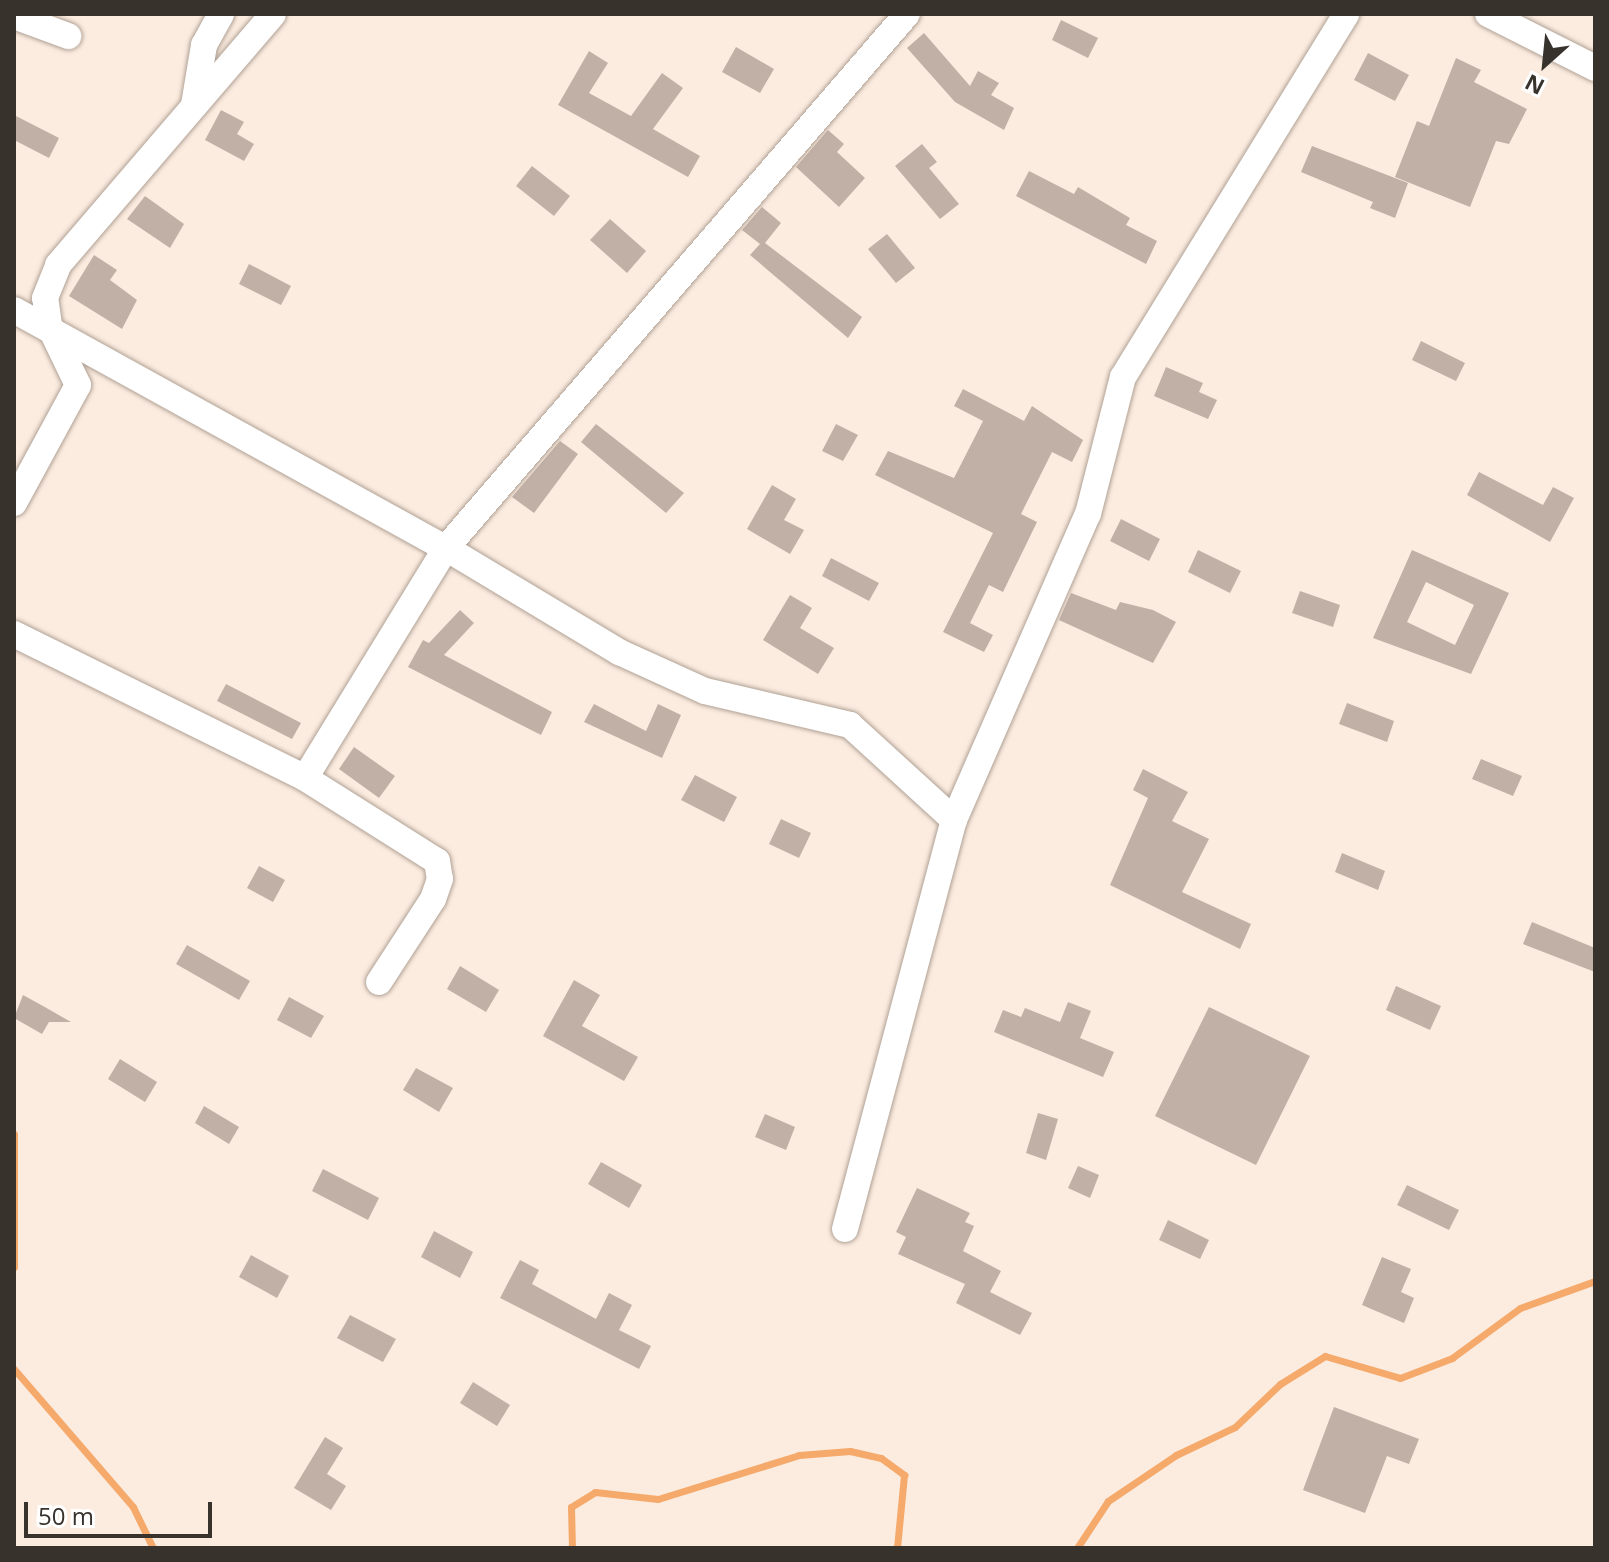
<!DOCTYPE html>
<style>
body{margin:0}
#map{position:relative;width:1609px;height:1562px;overflow:hidden;background:#fcece0;font-family:"Open Sans",sans-serif}
div>[style]{position:absolute}
[style*='--x']{left:calc(var(--x)*1px);top:calc(var(--y)*1px);width:calc(var(--w)*1px);rotate:calc(var(--a)*1deg)}
.stream>*{height:7px;margin:-3.5px;padding:0 3.5px;transform-origin:3.5px;border-radius:3.5px;background:#f5a96b}
.building>*{inset:0;background:#c0b0a5}
.roads{filter:drop-shadow(0 0 2px #b0a195) drop-shadow(0 0 2px #b0a195)}
.minor>*{height:26px;margin:-13px;padding:0 13px;transform-origin:13px;border-radius:13px;background:#fff}
span{translate:-50% -50%;white-space:nowrap;text-align:center;line-height:1.15;-webkit-text-stroke:7px #fff;paint-order:stroke}
.frame{position:absolute;inset:0;border:16px solid #38322d;pointer-events:none}
.north{position:absolute;left:1505px;top:24px;width:80px;height:80px;-webkit-text-stroke:6px #fff;paint-order:stroke;rotate:207deg;font-size:22px;font-weight:700;line-height:32px;text-align:center;color:#38322d}
.north::after{content:'';display:block;margin:auto;width:28px;height:36px;background:#38322d;clip-path:polygon(50% 0,100% 100%,50% 72%,0 100%)}
.scale{position:absolute;left:24px;top:1502px;width:188px;height:36px;box-sizing:border-box;border:4px solid #38322d;border-top:0;padding-left:10px;font-size:24px;line-height:28px;white-space:nowrap;color:#38322d;-webkit-text-stroke:6px #fff;paint-order:stroke}
</style>
<div id="map">
<div class="stream">
<i style="--x:14;--y:1134;--w:133;--a:90"></i>
<i style="--x:14;--y:1369;--w:182;--a:49.2"></i>
<i style="--x:133;--y:1507;--w:46;--a:64"></i>
<i style="--x:572;--y:1548;--w:41;--a:-91.4"></i>
<i style="--x:571;--y:1507;--w:28;--a:-32"></i>
<i style="--x:595;--y:1492;--w:63;--a:6.3"></i>
<i style="--x:658;--y:1499;--w:148;--a:-17.3"></i>
<i style="--x:799;--y:1455;--w:51;--a:-4.5"></i>
<i style="--x:850;--y:1451;--w:32;--a:13"></i>
<i style="--x:881;--y:1458;--w:29;--a:36"></i>
<i style="--x:904;--y:1475;--w:73;--a:95.5"></i>
<i style="--x:1077;--y:1548;--w:56;--a:-56.6"></i>
<i style="--x:1108;--y:1501;--w:82;--a:-34.1"></i>
<i style="--x:1176;--y:1455;--w:65;--a:-25.4"></i>
<i style="--x:1235;--y:1427;--w:62;--a:-43.7"></i>
<i style="--x:1280;--y:1384;--w:53;--a:-31.9"></i>
<i style="--x:1325;--y:1356;--w:78;--a:16.3"></i>
<i style="--x:1400;--y:1378;--w:56;--a:-21"></i>
<i style="--x:1452;--y:1358;--w:84;--a:-36.3"></i>
<i style="--x:1520;--y:1308;--w:80;--a:-19.8"></i>
</div>
<div class="building">
<i style="clip-path:polygon(1061px 20px,1098px 38px,1088px 58px,1052px 40px)"></i>
<i style="clip-path:polygon(924px 33px,970px 86px,978px 71px,999px 83px,991px 95px,1014px 108px,1004px 130px,955px 102px,907px 48px)"></i>
<i style="clip-path:polygon(736px 47px,774px 69px,760px 93px,722px 72px)"></i>
<i style="clip-path:polygon(589px 51px,608px 63px,589px 93px,631px 116px,662px 73px,683px 88px,653px 129px,700px 156px,688px 177px,558px 105px)"></i>
<i style="clip-path:polygon(1368px 53px,1409px 75px,1395px 101px,1354px 80px)"></i>
<i style="clip-path:polygon(1456px 58px,1481px 70px,1474px 82px,1527px 109px,1509px 144px,1496px 141px,1470px 207px,1395px 177px,1417px 121px,1429px 126px)"></i>
<i style="clip-path:polygon(221px 110px,244px 122px,237px 134px,254px 144px,244px 161px,205px 140px)"></i>
<i style="clip-path:polygon(14px 115px,59px 138px,49px 158px,14px 140px)"></i>
<i style="clip-path:polygon(828px 130px,844px 144px,837px 152px,865px 178px,839px 207px,796px 167px)"></i>
<i style="clip-path:polygon(922px 144px,937px 162px,929px 168px,959px 204px,940px 219px,895px 166px)"></i>
<i style="clip-path:polygon(1312px 146px,1408px 183px,1395px 218px,1370px 208px,1373px 202px,1301px 172px)"></i>
<i style="clip-path:polygon(532px 166px,570px 196px,554px 216px,516px 186px)"></i>
<i style="clip-path:polygon(1029px 171px,1074px 194px,1078px 187px,1130px 218px,1126px 225px,1157px 241px,1146px 264px,1016px 196px)"></i>
<i style="clip-path:polygon(145px 196px,184px 224px,170px 248px,127px 219px)"></i>
<i style="clip-path:polygon(762px 207px,781px 223px,765px 243px,862px 317px,848px 338px,750px 255px,760px 244px,742px 230px)"></i>
<i style="clip-path:polygon(610px 219px,646px 251px,627px 273px,590px 240px)"></i>
<i style="clip-path:polygon(887px 234px,915px 268px,896px 283px,868px 249px)"></i>
<i style="clip-path:polygon(94px 255px,117px 270px,110px 280px,137px 300px,122px 329px,69px 296px)"></i>
<i style="clip-path:polygon(249px 264px,291px 286px,281px 305px,239px 284px)"></i>
<i style="clip-path:polygon(1421px 341px,1465px 363px,1456px 381px,1412px 360px)"></i>
<i style="clip-path:polygon(1166px 367px,1203px 383px,1199px 392px,1217px 400px,1208px 419px,1154px 396px)"></i>
<i style="clip-path:polygon(963px 389px,1024px 421px,1032px 406px,1083px 440px,1072px 462px,1052px 452px,1021px 514px,1037px 522px,1003px 592px,989px 585px,970px 623px,993px 635px,984px 652px,943px 632px,993px 533px,875px 475px,888px 451px,954px 478px,983px 421px,954px 406px)"></i>
<i style="clip-path:polygon(596px 424px,684px 493px,666px 513px,581px 442px)"></i>
<i style="clip-path:polygon(836px 424px,858px 435px,843px 461px,822px 451px)"></i>
<i style="clip-path:polygon(560px 441px,578px 454px,534px 513px,512px 497px)"></i>
<i style="clip-path:polygon(1479px 472px,1543px 505px,1553px 487px,1574px 498px,1550px 542px,1467px 495px)"></i>
<i style="clip-path:polygon(772px 485px,796px 499px,784px 520px,804px 530px,790px 554px,747px 529px)"></i>
<i style="clip-path:polygon(1121px 519px,1160px 539px,1149px 561px,1110px 541px)"></i>
<i style="clip-path:polygon(1198px 550px,1241px 571px,1230px 593px,1188px 572px)"></i>
<i style="clip-path:polygon(evenodd,1412px 550px,1509px 593px,1471px 674px,1373px 638px,1412px 550px,1426px 582px,1474px 605px,1455px 645px,1407px 622px,1426px 582px)"></i>
<i style="clip-path:polygon(831px 558px,879px 583px,869px 601px,822px 576px)"></i>
<i style="clip-path:polygon(1300px 591px,1340px 605px,1333px 627px,1292px 613px)"></i>
<i style="clip-path:polygon(1071px 593px,1116px 610px,1120px 602px,1153px 610px,1176px 622px,1153px 663px,1059px 620px)"></i>
<i style="clip-path:polygon(790px 595px,812px 608px,800px 628px,834px 648px,818px 674px,763px 640px)"></i>
<i style="clip-path:polygon(460px 610px,474px 623px,444px 655px,552px 712px,541px 735px,408px 667px,423px 640px,429px 643px)"></i>
<i style="clip-path:polygon(226px 684px,301px 723px,292px 739px,217px 701px)"></i>
<i style="clip-path:polygon(1347px 703px,1394px 721px,1387px 742px,1339px 724px)"></i>
<i style="clip-path:polygon(594px 704px,646px 731px,658px 704px,681px 715px,662px 758px,584px 722px)"></i>
<i style="clip-path:polygon(354px 747px,395px 776px,379px 798px,339px 769px)"></i>
<i style="clip-path:polygon(1481px 759px,1522px 776px,1513px 796px,1472px 779px)"></i>
<i style="clip-path:polygon(1143px 769px,1188px 792px,1172px 821px,1209px 839px,1182px 892px,1251px 924px,1240px 949px,1110px 885px,1148px 798px,1133px 790px)"></i>
<i style="clip-path:polygon(695px 775px,737px 797px,724px 822px,681px 800px)"></i>
<i style="clip-path:polygon(781px 819px,811px 833px,799px 858px,769px 844px)"></i>
<i style="clip-path:polygon(1342px 853px,1385px 871px,1378px 890px,1335px 872px)"></i>
<i style="clip-path:polygon(259px 866px,285px 880px,273px 902px,247px 888px)"></i>
<i style="clip-path:polygon(1532px 922px,1595px 948px,1595px 972px,1523px 944px)"></i>
<i style="clip-path:polygon(187px 945px,250px 981px,239px 1000px,176px 964px)"></i>
<i style="clip-path:polygon(460px 966px,499px 990px,486px 1012px,447px 989px)"></i>
<i style="clip-path:polygon(574px 980px,600px 995px,582px 1026px,638px 1057px,624px 1081px,543px 1036px)"></i>
<i style="clip-path:polygon(1396px 986px,1441px 1006px,1430px 1030px,1386px 1010px)"></i>
<i style="clip-path:polygon(23px 995px,43px 1006px,71px 1022px,49px 1022px,42px 1034px,14px 1018px)"></i>
<i style="clip-path:polygon(289px 997px,324px 1016px,311px 1038px,277px 1020px)"></i>
<i style="clip-path:polygon(1068px 1002px,1091px 1011px,1080px 1038px,1114px 1052px,1103px 1077px,994px 1032px,1003px 1010px,1021px 1017px,1025px 1008px,1060px 1022px)"></i>
<i style="clip-path:polygon(1209px 1007px,1310px 1056px,1256px 1165px,1155px 1116px)"></i>
<i style="clip-path:polygon(120px 1059px,157px 1082px,145px 1102px,108px 1079px)"></i>
<i style="clip-path:polygon(416px 1068px,453px 1088px,439px 1112px,403px 1090px)"></i>
<i style="clip-path:polygon(204px 1106px,239px 1127px,229px 1144px,195px 1123px)"></i>
<i style="clip-path:polygon(1038px 1113px,1058px 1119px,1046px 1160px,1026px 1153px)"></i>
<i style="clip-path:polygon(765px 1114px,795px 1127px,786px 1150px,755px 1137px)"></i>
<i style="clip-path:polygon(601px 1162px,642px 1185px,629px 1208px,588px 1184px)"></i>
<i style="clip-path:polygon(1078px 1166px,1099px 1175px,1090px 1198px,1068px 1188px)"></i>
<i style="clip-path:polygon(323px 1169px,379px 1198px,368px 1220px,312px 1191px)"></i>
<i style="clip-path:polygon(1407px 1185px,1459px 1210px,1449px 1230px,1397px 1205px)"></i>
<i style="clip-path:polygon(917px 1188px,970px 1213px,965px 1222px,974px 1226px,963px 1251px,1001px 1271px,990px 1292px,1032px 1313px,1020px 1335px,956px 1303px,965px 1284px,898px 1254px,906px 1237px,896px 1232px)"></i>
<i style="clip-path:polygon(1168px 1220px,1209px 1240px,1200px 1259px,1159px 1240px)"></i>
<i style="clip-path:polygon(434px 1231px,473px 1252px,460px 1278px,421px 1257px)"></i>
<i style="clip-path:polygon(251px 1255px,289px 1276px,277px 1298px,239px 1277px)"></i>
<i style="clip-path:polygon(1382px 1257px,1411px 1269px,1401px 1292px,1414px 1298px,1404px 1323px,1362px 1305px)"></i>
<i style="clip-path:polygon(520px 1260px,539px 1270px,532px 1284px,596px 1319px,609px 1293px,632px 1305px,619px 1330px,651px 1346px,639px 1369px,500px 1298px)"></i>
<i style="clip-path:polygon(350px 1315px,396px 1339px,383px 1362px,337px 1338px)"></i>
<i style="clip-path:polygon(473px 1382px,510px 1405px,497px 1426px,460px 1403px)"></i>
<i style="clip-path:polygon(1334px 1407px,1419px 1439px,1409px 1464px,1387px 1456px,1365px 1513px,1303px 1490px)"></i>
<i style="clip-path:polygon(325px 1437px,343px 1448px,327px 1474px,346px 1486px,331px 1510px,294px 1488px)"></i>
</div>
<div class="roads">
<div class="minor">
<i style="--x:1488;--y:14;--w:120;--a:26.8"></i>
<i style="--x:14;--y:16;--w:58;--a:20.3"></i>
<i style="--x:194;--y:105;--w:61;--a:-80.5"></i>
<i style="--x:204;--y:45;--w:35;--a:-61"></i>
<i style="--x:14;--y:310;--w:493;--a:28.9"></i>
<i style="--x:446;--y:548;--w:202;--a:31"></i>
<i style="--x:619;--y:652;--w:94;--a:24.4"></i>
<i style="--x:705;--y:691;--w:149;--a:13.2"></i>
<i style="--x:850;--y:725;--w:141;--a:42.4"></i>
<i style="--x:14;--y:503;--w:134;--a:-61.5"></i>
<i style="--x:78;--y:385;--w:67;--a:-115.8"></i>
<i style="--x:49;--y:325;--w:27;--a:-98"></i>
<i style="--x:45;--y:298;--w:35;--a:-68"></i>
<i style="--x:58;--y:265;--w:330;--a:-49.4"></i>
<i style="--x:14;--y:634;--w:325;--a:26.3"></i>
<i style="--x:305;--y:778;--w:156;--a:32.2"></i>
<i style="--x:437;--y:861;--w:18;--a:81"></i>
<i style="--x:440;--y:879;--w:21;--a:109"></i>
<i style="--x:433;--y:899;--w:99;--a:123"></i>
<i style="--x:305;--y:778;--w:270;--a:-58.5"></i>
<i style="--x:446;--y:548;--w:705;--a:-49.2"></i>
<i style="--x:845;--y:1229;--w:423;--a:-75.1"></i>
<i style="--x:954;--y:820;--w:334;--a:-66.4"></i>
<i style="--x:1088;--y:514;--w:141;--a:-75.7"></i>
<i style="--x:1123;--y:377;--w:426;--a:-58.4"></i>
</div>
</div>
<div class="frame"></div>
<div class="north">N</div>
<div class="scale">50 m</div>
</div>
